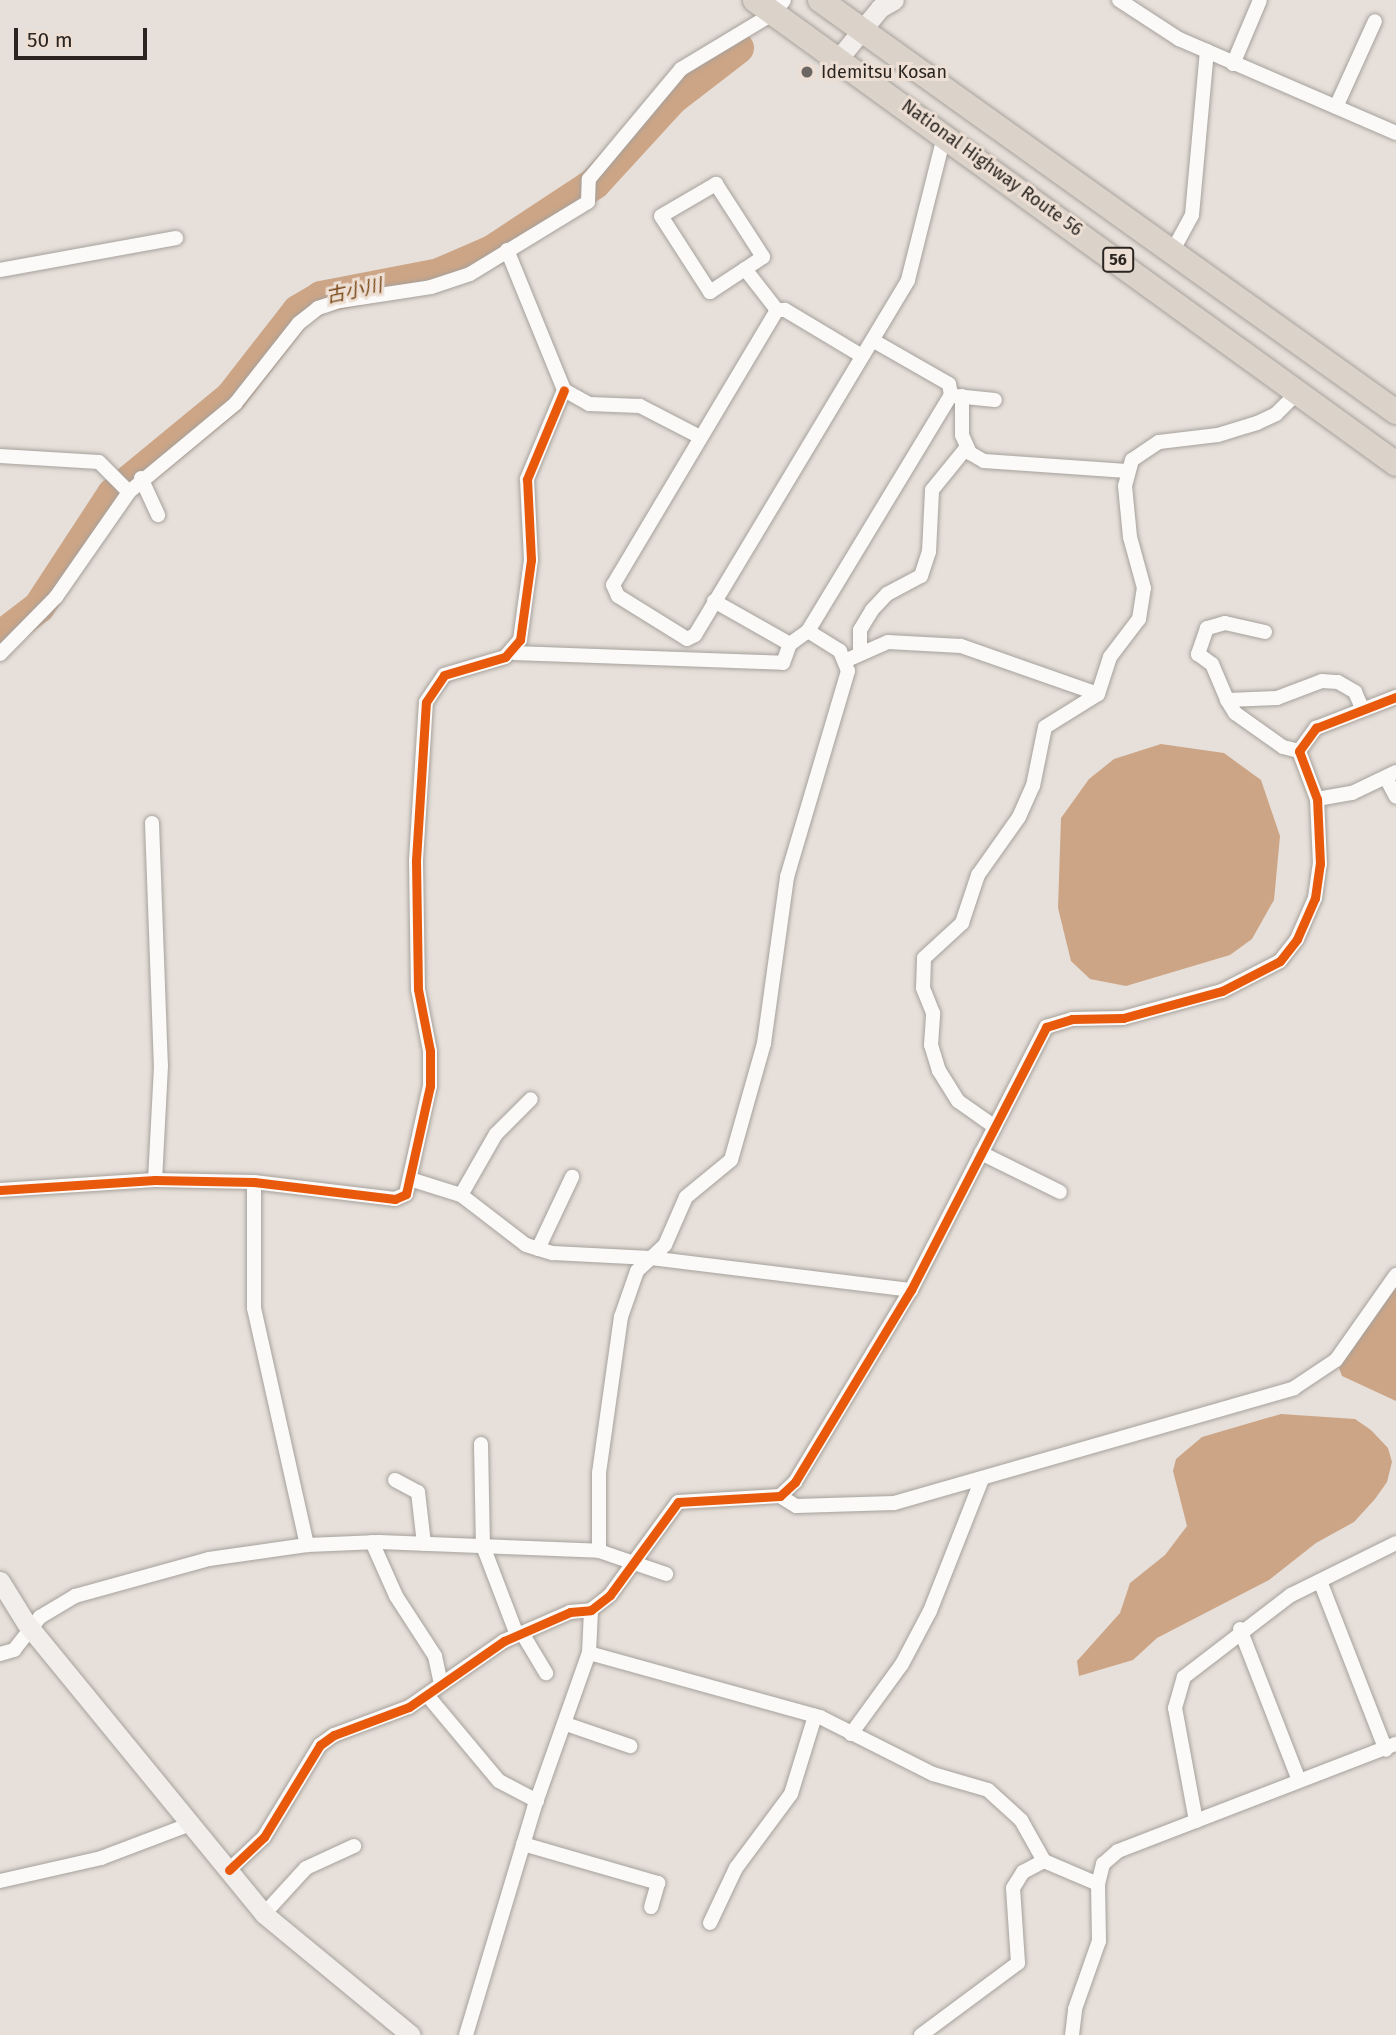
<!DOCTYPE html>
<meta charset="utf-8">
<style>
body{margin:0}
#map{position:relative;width:1396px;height:2035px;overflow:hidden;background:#e7e0da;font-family:"Fira Sans","Noto Sans JP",sans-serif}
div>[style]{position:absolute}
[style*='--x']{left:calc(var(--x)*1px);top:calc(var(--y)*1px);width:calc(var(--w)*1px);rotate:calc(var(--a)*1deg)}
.water>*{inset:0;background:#cca586}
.river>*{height:32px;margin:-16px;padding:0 16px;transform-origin:16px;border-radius:16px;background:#cca586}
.roads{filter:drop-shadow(0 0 2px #a6a19c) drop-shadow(0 0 2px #a6a19c)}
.street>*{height:14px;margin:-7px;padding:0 7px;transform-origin:7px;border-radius:7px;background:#fbfaf9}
.secondary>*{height:19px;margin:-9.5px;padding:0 9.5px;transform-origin:9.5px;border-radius:9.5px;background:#f1eeeb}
.highway>*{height:24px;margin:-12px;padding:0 12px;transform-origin:12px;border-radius:12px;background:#dbd2ca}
.cycleway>*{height:9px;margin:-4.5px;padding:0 4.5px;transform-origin:4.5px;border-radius:4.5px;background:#e8590c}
.dots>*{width:19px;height:19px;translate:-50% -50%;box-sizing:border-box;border:4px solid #eddfd4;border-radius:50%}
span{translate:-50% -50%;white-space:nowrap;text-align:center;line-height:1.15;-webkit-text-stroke:6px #eddfd4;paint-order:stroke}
.shield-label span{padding:2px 5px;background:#eddfd4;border:2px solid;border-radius:5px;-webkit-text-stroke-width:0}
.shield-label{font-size:16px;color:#2a2521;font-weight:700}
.poi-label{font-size:18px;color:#2a2521}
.left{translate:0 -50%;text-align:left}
.street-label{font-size:18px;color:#2a2521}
.water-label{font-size:19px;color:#794615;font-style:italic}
.scale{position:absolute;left:14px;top:28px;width:133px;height:32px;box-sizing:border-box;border:4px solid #2a2521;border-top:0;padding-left:9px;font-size:21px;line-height:24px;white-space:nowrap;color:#2a2521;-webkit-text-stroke:5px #eddfd4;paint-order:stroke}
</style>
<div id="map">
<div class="water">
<i style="clip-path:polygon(1161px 744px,1224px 753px,1261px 780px,1280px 836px,1274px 900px,1252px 939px,1230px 955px,1126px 986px,1090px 979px,1071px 961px,1058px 908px,1061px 818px,1089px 779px,1114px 759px)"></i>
<i style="clip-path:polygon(1396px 1284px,1396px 1401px,1342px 1376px,1339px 1368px)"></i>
<i style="clip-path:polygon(1281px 1414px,1355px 1419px,1371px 1430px,1388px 1448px,1392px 1462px,1387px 1482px,1375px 1499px,1354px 1522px,1316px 1543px,1269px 1580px,1157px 1638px,1133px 1660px,1079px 1676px,1077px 1661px,1120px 1613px,1130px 1583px,1165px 1555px,1187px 1526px,1173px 1471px,1176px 1459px,1202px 1437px)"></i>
</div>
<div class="river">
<i style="--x:0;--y:637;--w:49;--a:-37.6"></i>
<i style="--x:39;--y:607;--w:135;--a:-56.8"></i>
<i style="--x:113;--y:494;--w:153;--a:-39.4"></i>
<i style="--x:231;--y:397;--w:109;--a:-52.1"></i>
<i style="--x:298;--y:311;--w:27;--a:-31"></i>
<i style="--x:321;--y:297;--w:120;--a:-11"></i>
<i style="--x:439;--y:274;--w:58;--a:-23.5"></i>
<i style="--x:492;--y:251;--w:123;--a:-33.4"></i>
<i style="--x:595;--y:183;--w:115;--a:-47.5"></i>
<i style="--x:673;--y:98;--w:82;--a:-37.6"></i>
</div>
<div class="roads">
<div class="street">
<i style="--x:1119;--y:0;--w:72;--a:33"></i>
<i style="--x:1179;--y:39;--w:236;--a:23.4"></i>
<i style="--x:1233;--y:64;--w:69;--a:-67.1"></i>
<i style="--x:1336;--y:107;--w:94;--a:-65.6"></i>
<i style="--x:507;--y:250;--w:151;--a:67.8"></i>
<i style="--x:564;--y:390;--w:29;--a:29"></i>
<i style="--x:589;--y:404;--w:51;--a:2.2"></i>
<i style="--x:640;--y:406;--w:68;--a:27.3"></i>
<i style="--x:1172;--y:252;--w:42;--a:-61.6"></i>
<i style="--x:1192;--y:215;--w:165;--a:-84.8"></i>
<i style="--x:745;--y:269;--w:42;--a:146.7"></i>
<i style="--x:710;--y:292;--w:90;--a:-122.8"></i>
<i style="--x:661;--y:216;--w:64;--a:-30.2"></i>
<i style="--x:716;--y:184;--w:87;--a:57.2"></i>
<i style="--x:763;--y:257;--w:22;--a:146"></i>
<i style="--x:745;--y:269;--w:52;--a:52"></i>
<i style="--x:0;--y:270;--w:179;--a:-10.3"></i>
<i style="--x:862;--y:356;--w:90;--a:-149.1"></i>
<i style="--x:785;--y:310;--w:8;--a:180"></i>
<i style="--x:777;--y:310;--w:320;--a:120.8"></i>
<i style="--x:613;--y:585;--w:12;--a:66"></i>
<i style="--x:618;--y:596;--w:81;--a:31.9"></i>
<i style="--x:687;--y:639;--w:9;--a:-27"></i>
<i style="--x:695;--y:635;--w:414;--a:-59"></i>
<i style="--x:908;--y:280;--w:152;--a:-75.9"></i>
<i style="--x:955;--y:396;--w:40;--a:5.7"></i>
<i style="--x:962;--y:396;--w:39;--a:90"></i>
<i style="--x:962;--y:435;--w:20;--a:66"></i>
<i style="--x:970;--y:453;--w:16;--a:30"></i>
<i style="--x:984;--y:461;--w:143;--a:4"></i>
<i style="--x:0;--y:456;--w:99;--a:3.5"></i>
<i style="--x:99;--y:462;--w:42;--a:45"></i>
<i style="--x:141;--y:478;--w:41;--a:65.3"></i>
<i style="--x:714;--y:601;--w:87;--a:29.5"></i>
<i style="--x:790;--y:644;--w:22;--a:-36"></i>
<i style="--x:808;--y:631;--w:276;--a:-58.8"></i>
<i style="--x:951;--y:395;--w:11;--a:-100"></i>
<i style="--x:949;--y:384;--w:86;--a:-150.2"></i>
<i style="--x:1265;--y:632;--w:41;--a:-167.3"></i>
<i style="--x:1225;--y:623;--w:19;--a:164"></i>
<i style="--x:1207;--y:628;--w:28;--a:109"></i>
<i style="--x:1198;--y:654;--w:17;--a:36"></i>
<i style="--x:1212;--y:664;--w:39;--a:67"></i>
<i style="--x:1227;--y:700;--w:50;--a:-2.3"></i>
<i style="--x:1277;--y:698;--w:48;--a:-20.7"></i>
<i style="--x:1322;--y:681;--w:16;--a:4"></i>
<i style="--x:1338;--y:682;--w:20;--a:30"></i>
<i style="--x:1355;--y:692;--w:17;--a:66"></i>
<i style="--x:514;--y:653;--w:269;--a:2.1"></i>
<i style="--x:783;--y:663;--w:20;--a:-70"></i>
<i style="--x:860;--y:653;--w:23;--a:-90"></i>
<i style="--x:860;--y:630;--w:23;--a:-59"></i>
<i style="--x:872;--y:610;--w:22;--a:-47"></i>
<i style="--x:887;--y:594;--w:38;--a:-28"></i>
<i style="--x:921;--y:576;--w:25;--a:-72"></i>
<i style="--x:929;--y:552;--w:62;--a:-87.2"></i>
<i style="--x:932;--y:490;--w:55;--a:-50.9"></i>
<i style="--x:0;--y:654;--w:80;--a:-45.5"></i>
<i style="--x:56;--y:597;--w:128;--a:-55.2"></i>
<i style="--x:129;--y:492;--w:138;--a:-39.7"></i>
<i style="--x:235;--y:404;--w:103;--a:-51.7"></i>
<i style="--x:299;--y:323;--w:24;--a:-38"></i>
<i style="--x:318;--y:308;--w:23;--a:-18"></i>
<i style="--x:340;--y:301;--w:92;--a:-8.7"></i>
<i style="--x:431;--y:287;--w:41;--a:-18.4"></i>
<i style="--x:470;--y:274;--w:138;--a:-31.4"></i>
<i style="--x:588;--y:202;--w:23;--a:-88"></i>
<i style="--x:589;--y:179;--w:143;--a:-50.1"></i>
<i style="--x:681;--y:69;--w:109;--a:-31.1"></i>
<i style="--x:774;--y:13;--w:16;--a:-52"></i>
<i style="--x:847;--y:660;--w:45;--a:-23.7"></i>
<i style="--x:888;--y:642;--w:73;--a:3.1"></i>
<i style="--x:961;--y:646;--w:145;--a:19.3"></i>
<i style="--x:1227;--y:700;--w:15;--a:58"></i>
<i style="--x:1235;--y:713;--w:59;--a:35.3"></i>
<i style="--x:1283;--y:747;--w:16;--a:14"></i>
<i style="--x:1386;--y:778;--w:21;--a:62"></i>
<i style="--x:1317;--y:799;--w:36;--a:-10"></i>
<i style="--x:1352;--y:793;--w:49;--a:-25.5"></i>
<i style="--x:152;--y:823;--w:243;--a:87.9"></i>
<i style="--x:161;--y:1066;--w:114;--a:93"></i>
<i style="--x:995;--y:1127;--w:45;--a:-144.9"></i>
<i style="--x:958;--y:1101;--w:36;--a:-122"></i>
<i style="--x:939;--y:1071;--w:27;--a:-107"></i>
<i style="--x:931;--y:1045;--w:32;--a:-86"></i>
<i style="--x:933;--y:1013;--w:27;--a:-112"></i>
<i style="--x:923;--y:988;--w:30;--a:-88"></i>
<i style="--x:924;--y:958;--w:52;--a:-42.6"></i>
<i style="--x:962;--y:923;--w:51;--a:-71.6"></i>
<i style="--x:978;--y:875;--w:71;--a:-54.7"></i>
<i style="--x:1019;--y:817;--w:34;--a:-66"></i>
<i style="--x:1033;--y:786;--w:60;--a:-78.5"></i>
<i style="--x:1045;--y:727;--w:62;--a:-31.9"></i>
<i style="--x:1098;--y:694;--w:39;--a:-72"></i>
<i style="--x:1110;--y:657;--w:48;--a:-52.7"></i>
<i style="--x:1139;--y:619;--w:31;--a:-81"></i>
<i style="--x:1144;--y:588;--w:53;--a:-105.4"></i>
<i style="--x:1130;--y:537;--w:51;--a:-95.6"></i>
<i style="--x:1125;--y:486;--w:27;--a:-75"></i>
<i style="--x:1132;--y:460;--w:32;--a:-34"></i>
<i style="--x:1159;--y:442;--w:59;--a:-6.8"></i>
<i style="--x:1218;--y:435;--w:41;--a:-17.1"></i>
<i style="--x:1257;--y:423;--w:21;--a:-25"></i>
<i style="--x:1276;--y:414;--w:31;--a:-45"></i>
<i style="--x:981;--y:1153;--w:88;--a:26.3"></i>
<i style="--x:413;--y:1180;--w:50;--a:17.4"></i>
<i style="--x:461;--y:1195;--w:82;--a:37.6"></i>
<i style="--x:526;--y:1245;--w:28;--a:17"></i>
<i style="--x:553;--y:1253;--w:97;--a:3"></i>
<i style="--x:650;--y:1258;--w:263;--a:7"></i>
<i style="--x:254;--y:1182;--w:126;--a:90"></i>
<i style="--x:254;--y:1308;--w:243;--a:77.4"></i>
<i style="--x:307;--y:1545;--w:72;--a:-2.4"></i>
<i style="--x:379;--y:1542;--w:220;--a:2.3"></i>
<i style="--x:599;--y:1551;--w:71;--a:18.9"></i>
<i style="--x:0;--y:1190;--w:155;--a:-3.7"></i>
<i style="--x:155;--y:1180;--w:99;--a:1.2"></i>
<i style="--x:254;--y:1182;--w:142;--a:6.9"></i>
<i style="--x:395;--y:1199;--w:12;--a:-24"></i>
<i style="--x:406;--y:1194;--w:111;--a:-77.5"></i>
<i style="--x:430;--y:1086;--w:35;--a:-90"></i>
<i style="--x:430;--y:1051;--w:63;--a:-101"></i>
<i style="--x:418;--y:989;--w:129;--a:-90.9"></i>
<i style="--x:416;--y:860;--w:158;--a:-86.4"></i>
<i style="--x:426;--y:702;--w:32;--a:-56"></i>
<i style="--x:444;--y:675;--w:64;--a:-16.4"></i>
<i style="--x:505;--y:657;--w:23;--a:-49"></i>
<i style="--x:520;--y:640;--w:81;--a:-82.2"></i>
<i style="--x:531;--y:560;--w:81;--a:-92.8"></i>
<i style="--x:527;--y:479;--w:96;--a:-67.4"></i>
<i style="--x:461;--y:1195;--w:70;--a:-60.2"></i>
<i style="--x:496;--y:1134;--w:49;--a:-45"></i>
<i style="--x:538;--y:1249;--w:80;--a:-64.7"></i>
<i style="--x:481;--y:1444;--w:102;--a:88.9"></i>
<i style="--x:483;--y:1546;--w:95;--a:69.1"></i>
<i style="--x:395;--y:1480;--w:26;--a:28"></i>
<i style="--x:418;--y:1492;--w:52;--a:83.4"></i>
<i style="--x:780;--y:1496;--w:19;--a:32"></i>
<i style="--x:796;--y:1506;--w:98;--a:-1.8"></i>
<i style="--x:894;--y:1503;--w:416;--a:-16"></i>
<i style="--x:1294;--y:1388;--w:50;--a:-33.7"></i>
<i style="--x:1336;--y:1360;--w:104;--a:-54.8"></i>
<i style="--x:372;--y:1542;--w:59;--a:66"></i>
<i style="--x:396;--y:1596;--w:72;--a:57"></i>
<i style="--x:435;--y:1656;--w:29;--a:78"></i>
<i style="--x:599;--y:1551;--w:78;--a:-90"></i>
<i style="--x:599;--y:1473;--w:158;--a:-82"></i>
<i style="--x:621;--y:1317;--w:49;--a:-70.8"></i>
<i style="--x:637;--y:1271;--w:38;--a:-43"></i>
<i style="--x:665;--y:1245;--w:52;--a:-66.4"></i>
<i style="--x:686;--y:1197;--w:58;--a:-39.4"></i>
<i style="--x:731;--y:1160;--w:122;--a:-74.2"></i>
<i style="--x:764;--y:1043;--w:168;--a:-82.1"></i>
<i style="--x:787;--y:877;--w:215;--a:-73.5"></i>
<i style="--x:848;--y:671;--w:22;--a:-112"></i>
<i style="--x:840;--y:651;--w:38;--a:-148"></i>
<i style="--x:1320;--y:1581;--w:181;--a:68.7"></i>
<i style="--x:1240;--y:1629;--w:162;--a:68.7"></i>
<i style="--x:522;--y:1633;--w:47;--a:59"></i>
<i style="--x:589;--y:1653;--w:240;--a:15.5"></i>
<i style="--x:820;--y:1717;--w:127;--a:26.8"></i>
<i style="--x:933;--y:1774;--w:57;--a:16.2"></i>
<i style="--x:988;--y:1790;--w:45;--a:42.3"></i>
<i style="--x:1021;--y:1820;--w:47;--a:60.7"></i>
<i style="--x:1044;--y:1861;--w:59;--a:23.1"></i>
<i style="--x:0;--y:1654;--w:15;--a:-16"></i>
<i style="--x:14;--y:1650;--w:42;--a:-51.8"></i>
<i style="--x:40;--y:1617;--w:41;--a:-31"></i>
<i style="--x:75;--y:1596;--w:139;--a:-15.4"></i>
<i style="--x:209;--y:1559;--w:99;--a:-8.1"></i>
<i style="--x:427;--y:1695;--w:112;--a:50.1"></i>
<i style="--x:499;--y:1781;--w:43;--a:27.8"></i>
<i style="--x:566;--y:1724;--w:68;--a:19"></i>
<i style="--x:851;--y:1734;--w:87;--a:-53.9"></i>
<i style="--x:902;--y:1664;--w:60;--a:-62.2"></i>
<i style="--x:930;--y:1611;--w:142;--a:-68.5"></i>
<i style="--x:1196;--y:1821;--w:115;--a:-100.5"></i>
<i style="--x:1175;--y:1708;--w:32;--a:-74"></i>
<i style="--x:1184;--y:1677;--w:135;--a:-37.5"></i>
<i style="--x:1291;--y:1595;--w:117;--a:-26.3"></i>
<i style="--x:523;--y:1844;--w:141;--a:16.1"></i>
<i style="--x:658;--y:1883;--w:25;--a:106"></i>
<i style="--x:229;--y:1870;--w:48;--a:-43.3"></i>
<i style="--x:264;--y:1837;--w:108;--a:-58.7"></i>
<i style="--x:320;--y:1745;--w:17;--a:-36"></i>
<i style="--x:334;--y:1735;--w:80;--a:-20.5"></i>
<i style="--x:409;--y:1707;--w:116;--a:-34.8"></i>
<i style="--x:504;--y:1641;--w:72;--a:-23.7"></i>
<i style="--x:570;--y:1612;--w:21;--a:-5"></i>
<i style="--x:591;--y:1610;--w:24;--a:-38"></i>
<i style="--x:610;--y:1595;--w:115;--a:-53.8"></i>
<i style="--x:678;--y:1502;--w:102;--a:-3.4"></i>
<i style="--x:780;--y:1496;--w:21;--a:-43"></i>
<i style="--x:795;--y:1482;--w:224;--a:-58.9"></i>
<i style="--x:911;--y:1290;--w:296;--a:-62.8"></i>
<i style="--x:1046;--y:1027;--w:27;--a:-17"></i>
<i style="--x:1072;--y:1019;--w:51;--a:-1.1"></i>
<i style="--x:1123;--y:1018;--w:103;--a:-15.3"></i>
<i style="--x:1222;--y:991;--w:65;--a:-27.3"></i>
<i style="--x:1280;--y:961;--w:28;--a:-52"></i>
<i style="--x:1297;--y:939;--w:45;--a:-66.3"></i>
<i style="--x:1315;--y:898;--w:34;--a:-82"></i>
<i style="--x:1320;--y:864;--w:65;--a:-92.6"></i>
<i style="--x:1317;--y:799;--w:51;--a:-110.6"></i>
<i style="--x:1299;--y:751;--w:29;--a:-54"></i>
<i style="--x:1316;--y:728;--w:86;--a:-21.2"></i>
<i style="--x:0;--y:1881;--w:104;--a:-12.8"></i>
<i style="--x:101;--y:1858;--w:98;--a:-20.8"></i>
<i style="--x:264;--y:1914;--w:62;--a:-47.6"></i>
<i style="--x:306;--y:1868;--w:53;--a:-24.6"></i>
<i style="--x:710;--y:1923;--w:61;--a:-64.7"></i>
<i style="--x:736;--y:1868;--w:92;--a:-53.4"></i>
<i style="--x:791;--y:1794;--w:82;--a:-72.9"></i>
<i style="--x:466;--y:2035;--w:237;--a:-73.3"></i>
<i style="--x:534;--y:1808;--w:164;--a:-70.5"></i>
<i style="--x:589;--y:1653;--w:43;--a:-87.3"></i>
<i style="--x:921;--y:2035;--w:121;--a:-36.6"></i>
<i style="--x:1018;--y:1963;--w:75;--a:-93.8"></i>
<i style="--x:1013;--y:1888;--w:19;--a:-58"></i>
<i style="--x:1023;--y:1872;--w:24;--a:-28"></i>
<i style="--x:1072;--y:2035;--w:26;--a:-83"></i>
<i style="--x:1075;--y:2009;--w:72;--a:-70.6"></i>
<i style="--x:1099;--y:1941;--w:57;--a:-91"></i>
<i style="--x:1098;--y:1884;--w:21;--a:-76"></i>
<i style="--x:1103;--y:1864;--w:20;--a:-41"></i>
<i style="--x:1118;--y:1851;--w:298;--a:-21.1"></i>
</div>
<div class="secondary">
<i style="--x:839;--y:58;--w:65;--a:-50.6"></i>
<i style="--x:880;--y:8;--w:16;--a:-30"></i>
<i style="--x:0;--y:1581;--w:49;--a:58.2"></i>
<i style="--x:26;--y:1623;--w:376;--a:50.7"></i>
<i style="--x:264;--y:1914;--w:190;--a:39.5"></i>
</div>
<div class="highway">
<i style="--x:755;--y:0;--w:791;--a:35.9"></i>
<i style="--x:820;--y:0;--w:708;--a:35.58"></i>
</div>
</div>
<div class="cycleway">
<i style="--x:0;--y:1190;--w:155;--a:-3.7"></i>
<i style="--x:155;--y:1180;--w:99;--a:1.2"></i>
<i style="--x:254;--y:1182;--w:142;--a:6.9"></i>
<i style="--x:395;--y:1199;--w:12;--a:-24"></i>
<i style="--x:406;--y:1194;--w:111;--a:-77.5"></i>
<i style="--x:430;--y:1086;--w:35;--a:-90"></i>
<i style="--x:430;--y:1051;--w:63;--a:-101"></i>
<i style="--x:418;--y:989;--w:129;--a:-90.9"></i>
<i style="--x:416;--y:860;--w:158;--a:-86.4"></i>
<i style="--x:426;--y:702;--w:32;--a:-56"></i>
<i style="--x:444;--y:675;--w:64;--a:-16.4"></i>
<i style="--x:505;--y:657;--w:23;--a:-49"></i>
<i style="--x:520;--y:640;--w:81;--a:-82.2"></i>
<i style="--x:531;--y:560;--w:81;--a:-92.8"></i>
<i style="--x:527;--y:479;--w:96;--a:-67.4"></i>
<i style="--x:229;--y:1870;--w:48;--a:-43.3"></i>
<i style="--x:264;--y:1837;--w:108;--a:-58.7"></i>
<i style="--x:320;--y:1745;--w:17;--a:-36"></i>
<i style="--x:334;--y:1735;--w:80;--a:-20.5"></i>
<i style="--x:409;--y:1707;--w:116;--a:-34.8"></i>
<i style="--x:504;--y:1641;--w:72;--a:-23.7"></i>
<i style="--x:570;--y:1612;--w:21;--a:-5"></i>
<i style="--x:591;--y:1610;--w:24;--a:-38"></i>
<i style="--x:610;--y:1595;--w:115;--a:-53.8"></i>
<i style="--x:678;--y:1502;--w:102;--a:-3.4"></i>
<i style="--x:780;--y:1496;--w:21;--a:-43"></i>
<i style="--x:795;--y:1482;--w:224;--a:-58.9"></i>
<i style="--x:911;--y:1290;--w:296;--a:-62.8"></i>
<i style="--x:1046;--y:1027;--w:27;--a:-17"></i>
<i style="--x:1072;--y:1019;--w:51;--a:-1.1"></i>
<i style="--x:1123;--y:1018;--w:103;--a:-15.3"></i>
<i style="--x:1222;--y:991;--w:65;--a:-27.3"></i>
<i style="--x:1280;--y:961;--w:28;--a:-52"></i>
<i style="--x:1297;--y:939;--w:45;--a:-66.3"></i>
<i style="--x:1315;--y:898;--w:34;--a:-82"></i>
<i style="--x:1320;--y:864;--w:65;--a:-92.6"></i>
<i style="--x:1317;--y:799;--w:51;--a:-110.6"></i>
<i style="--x:1299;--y:751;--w:29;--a:-54"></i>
<i style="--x:1316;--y:728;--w:86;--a:-21.2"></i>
</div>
<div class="dots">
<i style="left:807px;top:72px;background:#6c6662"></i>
</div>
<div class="shield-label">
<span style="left:1118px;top:260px">56</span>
</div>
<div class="poi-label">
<span class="left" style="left:821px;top:72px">Idemitsu Kosan</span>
</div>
<div class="street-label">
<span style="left:992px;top:168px;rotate:36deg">National Highway Route 56</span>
</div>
<div class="water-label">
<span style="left:354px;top:291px;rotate:-12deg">古小川</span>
</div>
<div class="scale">50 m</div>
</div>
